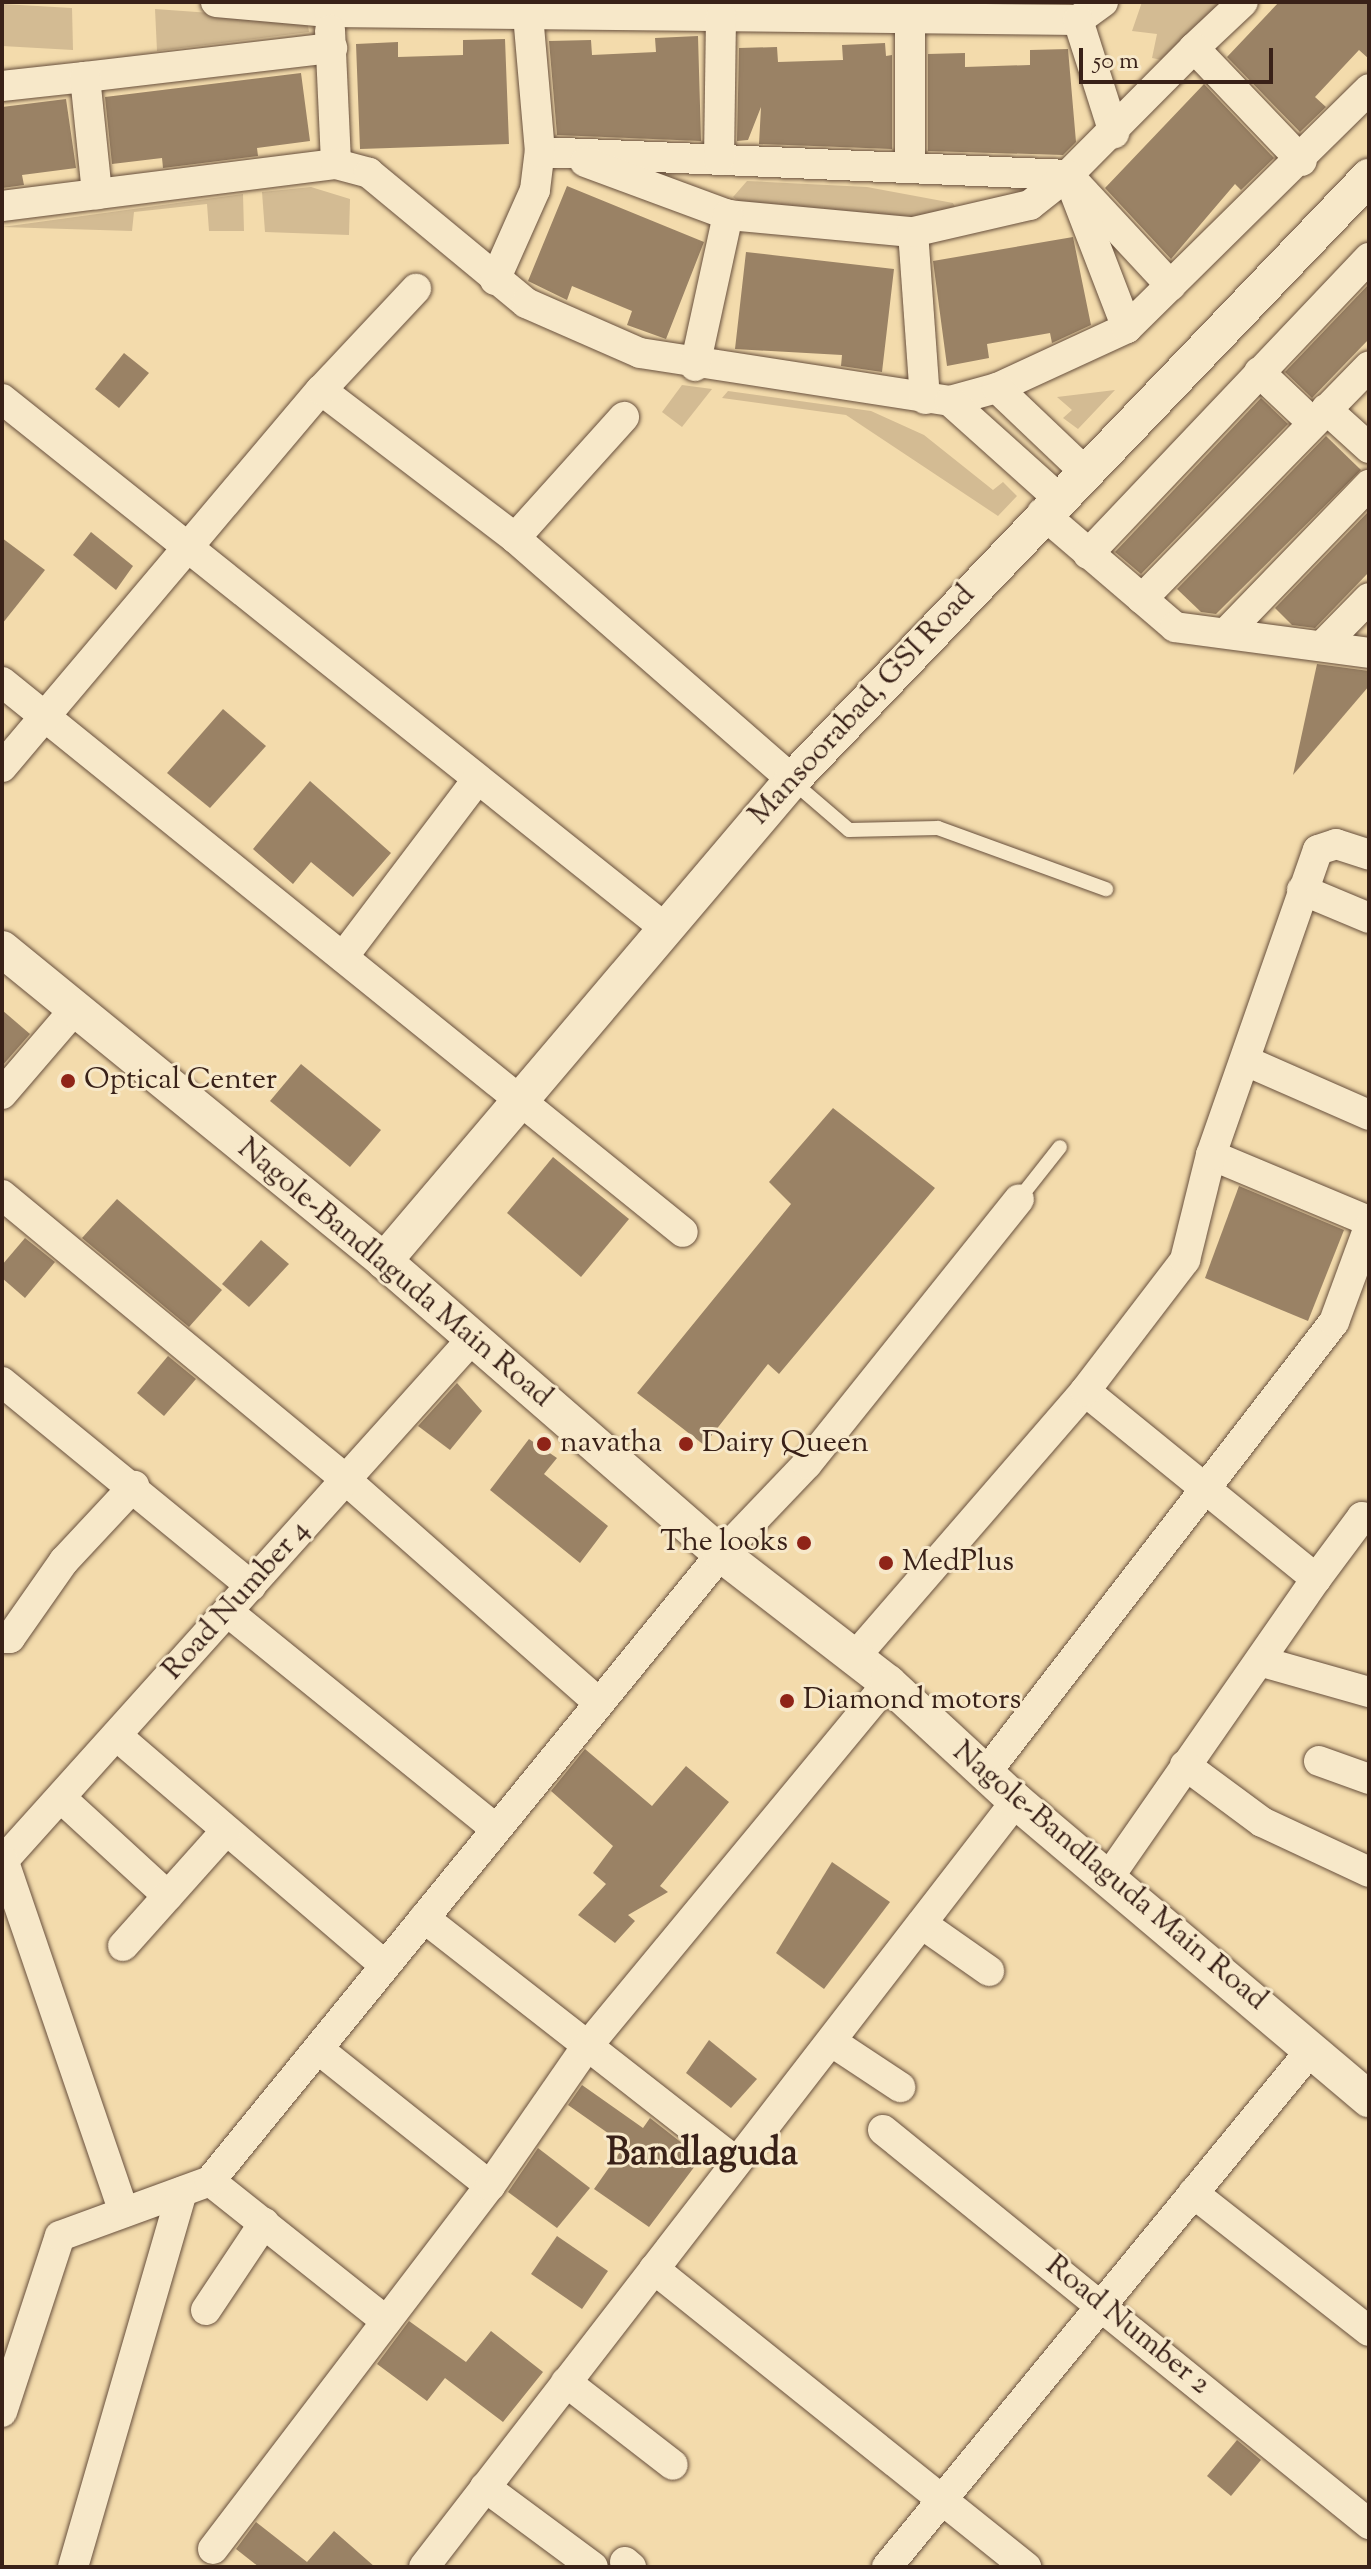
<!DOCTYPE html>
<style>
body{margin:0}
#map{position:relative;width:1371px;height:2569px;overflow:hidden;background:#f3dbac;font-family:"Sorts Mill Goudy",serif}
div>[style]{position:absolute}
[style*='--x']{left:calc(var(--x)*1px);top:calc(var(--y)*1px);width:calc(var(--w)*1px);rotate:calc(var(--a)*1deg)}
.green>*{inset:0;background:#d3bb93}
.building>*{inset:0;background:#9a8265}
.roads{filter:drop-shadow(0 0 2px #68503d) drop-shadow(0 0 2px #68503d)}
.service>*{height:14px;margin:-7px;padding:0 7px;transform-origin:7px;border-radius:7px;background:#f7e8c9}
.minor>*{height:30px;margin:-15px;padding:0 15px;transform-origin:15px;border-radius:15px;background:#f7e8c9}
.tertiary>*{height:36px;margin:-18px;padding:0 18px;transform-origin:18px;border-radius:18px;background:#f7e8c9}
.dots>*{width:22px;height:22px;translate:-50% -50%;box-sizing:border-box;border:4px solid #f7e8c9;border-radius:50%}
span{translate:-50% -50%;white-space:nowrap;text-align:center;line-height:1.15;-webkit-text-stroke:6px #f7e8c9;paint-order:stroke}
.street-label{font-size:30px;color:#392118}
.poi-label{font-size:30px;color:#392118}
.left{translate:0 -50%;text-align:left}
.right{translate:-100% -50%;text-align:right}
.district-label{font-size:38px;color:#392118;font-weight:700}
.frame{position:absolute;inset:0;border:4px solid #392118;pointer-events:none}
.scale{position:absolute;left:1079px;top:48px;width:194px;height:36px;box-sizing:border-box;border:4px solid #392118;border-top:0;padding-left:10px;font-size:24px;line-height:28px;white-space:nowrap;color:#392118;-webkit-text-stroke:6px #f7e8c9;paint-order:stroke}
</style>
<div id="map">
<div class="green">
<i style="clip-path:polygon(1142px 2px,1244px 2px,1187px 65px,1152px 58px,1157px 34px,1132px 31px)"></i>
<i style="clip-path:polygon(2px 4px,72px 8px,73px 50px,2px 46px)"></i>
<i style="clip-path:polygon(155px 9px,307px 20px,309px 32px,157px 51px)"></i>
<i style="clip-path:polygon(747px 181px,867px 187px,953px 203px,959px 217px,947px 225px,750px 209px,733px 197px)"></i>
<i style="clip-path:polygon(311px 187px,350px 199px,349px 235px,265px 232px,262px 192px)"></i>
<i style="clip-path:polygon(243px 194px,244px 231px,209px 231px,207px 204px,134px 212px,132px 231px,2px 227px)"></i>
<i style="clip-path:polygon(682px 385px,712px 389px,682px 427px,662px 412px)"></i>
<i style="clip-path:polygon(1115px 390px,1078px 429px,1063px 418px,1072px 410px,1057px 397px)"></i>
<i style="clip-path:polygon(728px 391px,871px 411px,924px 435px,993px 490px,1003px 482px,1017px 496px,998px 516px,846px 415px,722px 398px)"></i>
</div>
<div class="building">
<i style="clip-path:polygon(1279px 2px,1369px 2px,1369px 59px,1359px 50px,1315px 97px,1326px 107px,1300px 132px,1227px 57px)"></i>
<i style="clip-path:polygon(698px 36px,701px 141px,557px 135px,549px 41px,591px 40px,592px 55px,656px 52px,655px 38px)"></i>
<i style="clip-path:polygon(505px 39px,509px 144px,360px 149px,356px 44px,398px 42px,398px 57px,463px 55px,463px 40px)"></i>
<i style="clip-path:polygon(885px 43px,886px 56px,892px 55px,892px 149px,759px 144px,761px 107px,748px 140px,737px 141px,739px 48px,777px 47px,778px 62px,843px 60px,842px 45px)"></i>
<i style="clip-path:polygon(1068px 49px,1076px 142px,1063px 155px,928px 151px,928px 54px,965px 53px,965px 67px,1030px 65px,1030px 50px)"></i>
<i style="clip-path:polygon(301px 73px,310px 141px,257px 148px,258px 156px,163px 168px,162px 158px,112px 164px,105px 97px)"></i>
<i style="clip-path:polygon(1204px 84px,1274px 158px,1241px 190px,1235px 184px,1171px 259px,1105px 188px)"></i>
<i style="clip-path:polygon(66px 99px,76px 168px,22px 175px,24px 185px,2px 188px,2px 107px)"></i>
<i style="clip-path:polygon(567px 186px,704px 242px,666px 339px,627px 325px,632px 311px,572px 286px,567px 300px,528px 281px)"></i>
<i style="clip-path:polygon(1073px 237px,1091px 325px,1052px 343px,1050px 333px,987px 344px,989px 358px,947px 366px,933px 261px)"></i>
<i style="clip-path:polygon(746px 252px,894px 269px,882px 372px,841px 366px,842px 355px,735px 349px)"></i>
<i style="clip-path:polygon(1369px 284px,1369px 339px,1312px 398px,1285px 372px)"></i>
<i style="clip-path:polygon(124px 353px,149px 373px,119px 408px,95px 389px)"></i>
<i style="clip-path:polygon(1261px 398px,1288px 424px,1141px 574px,1115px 552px)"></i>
<i style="clip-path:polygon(1326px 436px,1361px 470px,1216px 614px,1201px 612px,1177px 589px)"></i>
<i style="clip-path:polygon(1369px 511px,1369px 572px,1315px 628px,1292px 625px,1275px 608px)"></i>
<i style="clip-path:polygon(91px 532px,133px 566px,116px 590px,73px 555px)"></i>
<i style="clip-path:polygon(2px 538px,45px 570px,2px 624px)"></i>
<i style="clip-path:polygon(1317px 664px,1369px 671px,1369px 686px,1293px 775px)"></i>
<i style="clip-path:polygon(223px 709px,266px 746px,210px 808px,167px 773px)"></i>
<i style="clip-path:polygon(310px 781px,391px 853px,353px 897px,311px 862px,293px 884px,253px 849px)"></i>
<i style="clip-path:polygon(2px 1010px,30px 1034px,2px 1066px)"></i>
<i style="clip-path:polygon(301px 1064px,381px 1130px,350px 1167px,270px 1101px)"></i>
<i style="clip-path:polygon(833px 1108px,935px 1188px,779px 1374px,768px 1364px,704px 1445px,637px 1393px,791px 1204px,769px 1182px)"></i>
<i style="clip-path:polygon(553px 1157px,629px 1219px,581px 1277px,507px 1213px)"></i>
<i style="clip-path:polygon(1239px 1186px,1344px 1230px,1308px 1321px,1205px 1278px)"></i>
<i style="clip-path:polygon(117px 1199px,222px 1290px,189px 1327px,82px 1238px)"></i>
<i style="clip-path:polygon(25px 1238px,55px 1262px,25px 1298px,2px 1278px,2px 1265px)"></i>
<i style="clip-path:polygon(261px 1240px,289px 1264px,249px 1307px,222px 1284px)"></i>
<i style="clip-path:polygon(168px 1356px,196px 1379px,164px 1416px,137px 1393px)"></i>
<i style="clip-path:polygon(457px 1383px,482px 1411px,450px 1450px,418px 1426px)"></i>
<i style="clip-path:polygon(529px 1439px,557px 1458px,544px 1474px,608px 1526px,580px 1563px,490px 1490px)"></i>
<i style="clip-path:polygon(585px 1749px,652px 1806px,686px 1766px,729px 1802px,660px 1886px,668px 1892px,628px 1915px,635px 1921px,615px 1943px,578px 1915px,606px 1884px,593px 1873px,613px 1846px,551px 1791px)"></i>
<i style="clip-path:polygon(832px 1862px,890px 1902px,824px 1989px,776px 1953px)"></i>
<i style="clip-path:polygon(709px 2040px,757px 2079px,731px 2108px,686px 2073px)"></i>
<i style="clip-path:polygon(582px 2085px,643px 2128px,650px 2118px,701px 2158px,649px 2227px,594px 2189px,625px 2145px,568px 2105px)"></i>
<i style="clip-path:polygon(538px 2148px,590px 2188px,557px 2228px,508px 2192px)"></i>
<i style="clip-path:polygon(557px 2236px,608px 2271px,582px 2309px,531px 2274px)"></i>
<i style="clip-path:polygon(409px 2321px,466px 2362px,491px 2331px,543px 2372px,503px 2422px,445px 2378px,427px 2401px,377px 2364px)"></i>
<i style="clip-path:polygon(1237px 2440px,1261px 2460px,1231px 2496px,1207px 2476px)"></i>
<i style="clip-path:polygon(256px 2522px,307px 2562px,334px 2531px,375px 2567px,259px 2567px,236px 2549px)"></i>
</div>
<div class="roads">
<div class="service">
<i style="--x:792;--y:781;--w:75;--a:40.7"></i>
<i style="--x:849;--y:830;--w:89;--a:-1.3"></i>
<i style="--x:938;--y:828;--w:179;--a:20"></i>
<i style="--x:1019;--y:1199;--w:66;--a:-51.7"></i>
</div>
<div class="minor">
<i style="--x:216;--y:2;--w:113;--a:5.1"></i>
<i style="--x:329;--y:12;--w:749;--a:0.61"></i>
<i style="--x:1078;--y:20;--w:31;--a:-36"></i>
<i style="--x:1078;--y:20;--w:119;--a:72.3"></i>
<i style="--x:330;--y:30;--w:134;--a:87.4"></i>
<i style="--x:1194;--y:48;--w:67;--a:-43.2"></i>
<i style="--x:85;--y:77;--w:249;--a:-6.7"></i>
<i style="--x:2;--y:86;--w:83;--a:-6.2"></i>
<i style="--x:85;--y:77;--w:118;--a:84.1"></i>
<i style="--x:540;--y:152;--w:529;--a:2.49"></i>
<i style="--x:1068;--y:175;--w:151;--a:47.1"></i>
<i style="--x:719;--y:160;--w:143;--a:-89.2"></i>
<i style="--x:585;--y:162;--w:153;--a:20.3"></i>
<i style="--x:728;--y:215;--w:186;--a:5.3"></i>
<i style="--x:910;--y:165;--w:146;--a:-90"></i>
<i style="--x:2;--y:206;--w:337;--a:-7.2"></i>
<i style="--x:336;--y:164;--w:34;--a:15"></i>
<i style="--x:369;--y:173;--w:204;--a:39.6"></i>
<i style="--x:526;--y:303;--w:124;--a:23.7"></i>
<i style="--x:640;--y:353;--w:314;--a:8.8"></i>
<i style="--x:950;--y:401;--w:49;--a:-15.5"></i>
<i style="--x:997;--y:388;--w:143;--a:-24.8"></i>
<i style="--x:1127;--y:328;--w:340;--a:-44.6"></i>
<i style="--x:495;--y:280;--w:98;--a:-66"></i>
<i style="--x:535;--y:190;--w:38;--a:-83"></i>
<i style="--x:540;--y:152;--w:138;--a:-95"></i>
<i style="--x:1127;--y:328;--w:164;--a:-111.1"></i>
<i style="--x:1068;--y:175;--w:179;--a:-45.2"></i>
<i style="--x:1194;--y:48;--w:156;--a:46.3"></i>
<i style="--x:695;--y:366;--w:155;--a:-77.7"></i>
<i style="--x:1259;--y:372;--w:74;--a:43.4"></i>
<i style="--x:997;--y:388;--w:119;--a:43.6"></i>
<i style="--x:321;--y:390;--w:244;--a:37.3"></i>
<i style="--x:515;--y:538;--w:368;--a:41.1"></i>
<i style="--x:2;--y:399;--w:848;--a:38.59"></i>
<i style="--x:925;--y:399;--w:167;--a:-94.1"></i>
<i style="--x:913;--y:232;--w:120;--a:-13"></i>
<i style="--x:1030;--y:205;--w:48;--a:-38.3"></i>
<i style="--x:950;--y:401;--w:144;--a:41.9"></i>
<i style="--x:1326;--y:409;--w:58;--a:42.2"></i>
<i style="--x:1042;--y:513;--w:175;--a:40.6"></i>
<i style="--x:1175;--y:627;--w:196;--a:7.6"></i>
<i style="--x:515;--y:538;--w:163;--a:-48"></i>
<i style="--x:1088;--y:554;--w:408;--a:-46.5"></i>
<i style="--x:1142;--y:599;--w:325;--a:-45.7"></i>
<i style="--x:1226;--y:633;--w:206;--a:-46"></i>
<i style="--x:1322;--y:646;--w:67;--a:-45.6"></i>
<i style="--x:2;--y:682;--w:875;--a:38.93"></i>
<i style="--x:2;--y:767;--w:494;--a:-49.8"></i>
<i style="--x:321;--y:390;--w:139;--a:-46.8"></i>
<i style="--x:1302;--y:890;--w:73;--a:22.7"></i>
<i style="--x:343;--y:957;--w:222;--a:-52.9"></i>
<i style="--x:1246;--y:1061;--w:134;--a:23.7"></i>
<i style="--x:2;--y:1094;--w:112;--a:-49.3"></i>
<i style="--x:1211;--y:1155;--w:171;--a:22.7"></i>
<i style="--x:2;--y:1195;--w:447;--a:39.6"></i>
<i style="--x:346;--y:1480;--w:337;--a:41.4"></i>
<i style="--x:2;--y:1382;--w:322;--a:39.3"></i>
<i style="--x:1085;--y:1391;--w:298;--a:39.1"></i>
<i style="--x:1316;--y:1579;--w:361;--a:124.8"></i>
<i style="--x:1316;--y:1579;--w:77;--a:-53.4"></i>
<i style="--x:1362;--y:1517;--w:7;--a:16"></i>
<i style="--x:228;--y:1612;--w:345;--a:39"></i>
<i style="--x:2;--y:1638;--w:8;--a:0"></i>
<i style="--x:10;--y:1638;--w:94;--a:-55"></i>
<i style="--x:64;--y:1561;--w:103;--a:-47"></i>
<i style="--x:853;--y:1659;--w:354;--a:-49.1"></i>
<i style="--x:1085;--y:1391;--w:165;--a:-52.6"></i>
<i style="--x:1185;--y:1260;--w:108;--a:-76.1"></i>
<i style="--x:1211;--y:1155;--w:323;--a:-70.7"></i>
<i style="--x:1318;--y:850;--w:19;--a:-18"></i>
<i style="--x:1336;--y:844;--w:35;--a:18"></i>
<i style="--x:1263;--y:1662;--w:110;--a:15.8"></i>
<i style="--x:117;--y:1736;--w:353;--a:40.6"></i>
<i style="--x:1319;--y:1761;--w:53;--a:19.8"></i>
<i style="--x:1185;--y:1765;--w:96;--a:36.5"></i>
<i style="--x:1262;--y:1822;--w:118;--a:25"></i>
<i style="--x:985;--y:1774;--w:571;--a:-52.33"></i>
<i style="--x:1334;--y:1322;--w:101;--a:-69.8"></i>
<i style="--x:61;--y:1798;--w:145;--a:42.5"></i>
<i style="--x:2;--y:1862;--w:702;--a:-48.06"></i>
<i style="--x:4;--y:1862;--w:370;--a:71.1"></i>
<i style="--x:424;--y:1918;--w:396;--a:38"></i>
<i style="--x:922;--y:1924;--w:82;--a:35"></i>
<i style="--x:123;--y:1946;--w:154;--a:-48.2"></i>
<i style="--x:832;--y:2042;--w:82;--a:33.5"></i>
<i style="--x:318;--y:2049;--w:220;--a:38.5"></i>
<i style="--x:883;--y:2130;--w:626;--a:39.03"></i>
<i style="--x:210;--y:2181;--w:225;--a:38.5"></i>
<i style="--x:1193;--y:2193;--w:224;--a:38.1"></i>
<i style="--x:654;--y:2269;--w:477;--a:38.7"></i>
<i style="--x:206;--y:2310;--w:105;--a:-56.3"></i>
<i style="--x:566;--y:2382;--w:135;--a:37.8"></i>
<i style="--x:2;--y:2412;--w:185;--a:-71.8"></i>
<i style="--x:60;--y:2236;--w:160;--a:-20.1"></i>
<i style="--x:210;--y:2181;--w:809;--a:-50.82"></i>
<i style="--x:721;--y:1554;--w:124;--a:-46.3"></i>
<i style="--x:807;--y:1464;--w:339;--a:-51.3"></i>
<i style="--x:485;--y:2487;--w:134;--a:36.5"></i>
<i style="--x:213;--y:2549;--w:457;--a:-52.7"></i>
<i style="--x:490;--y:2186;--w:167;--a:-55.3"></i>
<i style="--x:585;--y:2049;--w:475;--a:-50.4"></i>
<i style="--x:625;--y:2562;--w:8;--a:40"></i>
<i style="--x:73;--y:2567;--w:391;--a:-73.8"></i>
<i style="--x:424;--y:2567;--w:968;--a:-52.3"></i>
<i style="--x:887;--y:2567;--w:669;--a:-50.64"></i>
</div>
<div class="tertiary">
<i style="--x:2;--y:949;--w:493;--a:39.2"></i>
<i style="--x:384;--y:1261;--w:447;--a:41"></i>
<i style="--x:721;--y:1554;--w:211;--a:37.7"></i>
<i style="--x:888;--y:1683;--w:174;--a:42.7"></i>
<i style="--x:1016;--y:1801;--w:462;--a:40.2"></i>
<i style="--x:384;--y:1261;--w:631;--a:-49.69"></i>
<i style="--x:792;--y:780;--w:835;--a:-46.26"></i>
</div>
</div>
<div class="dots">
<i style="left:68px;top:1081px;background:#8f2418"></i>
<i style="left:544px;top:1444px;background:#8f2418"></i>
<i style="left:686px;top:1444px;background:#8f2418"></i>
<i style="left:804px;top:1543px;background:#8f2418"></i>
<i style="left:886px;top:1563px;background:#8f2418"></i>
<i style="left:787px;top:1701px;background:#8f2418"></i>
</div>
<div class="street-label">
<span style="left:863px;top:706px;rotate:-47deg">Mansoorabad, GSI Road</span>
<span style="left:394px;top:1274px;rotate:40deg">Nagole-Bandlaguda Main Road</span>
<span style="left:237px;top:1601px;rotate:-48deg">Road Number 4</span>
<span style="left:1109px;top:1877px;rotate:40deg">Nagole-Bandlaguda Main Road</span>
<span style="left:1127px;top:2326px;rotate:39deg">Road Number 2</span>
</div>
<div class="poi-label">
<span class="left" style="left:84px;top:1081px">Optical Center</span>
<span class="left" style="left:560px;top:1444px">navatha</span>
<span class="left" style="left:702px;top:1444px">Dairy Queen</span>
<span class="right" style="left:788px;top:1543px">The looks</span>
<span class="left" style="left:902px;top:1563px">MedPlus</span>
<span class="left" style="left:803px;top:1701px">Diamond motors</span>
</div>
<div class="district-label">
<span style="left:702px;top:2156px">Bandlaguda</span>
</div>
<div class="frame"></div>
<div class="scale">50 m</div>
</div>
